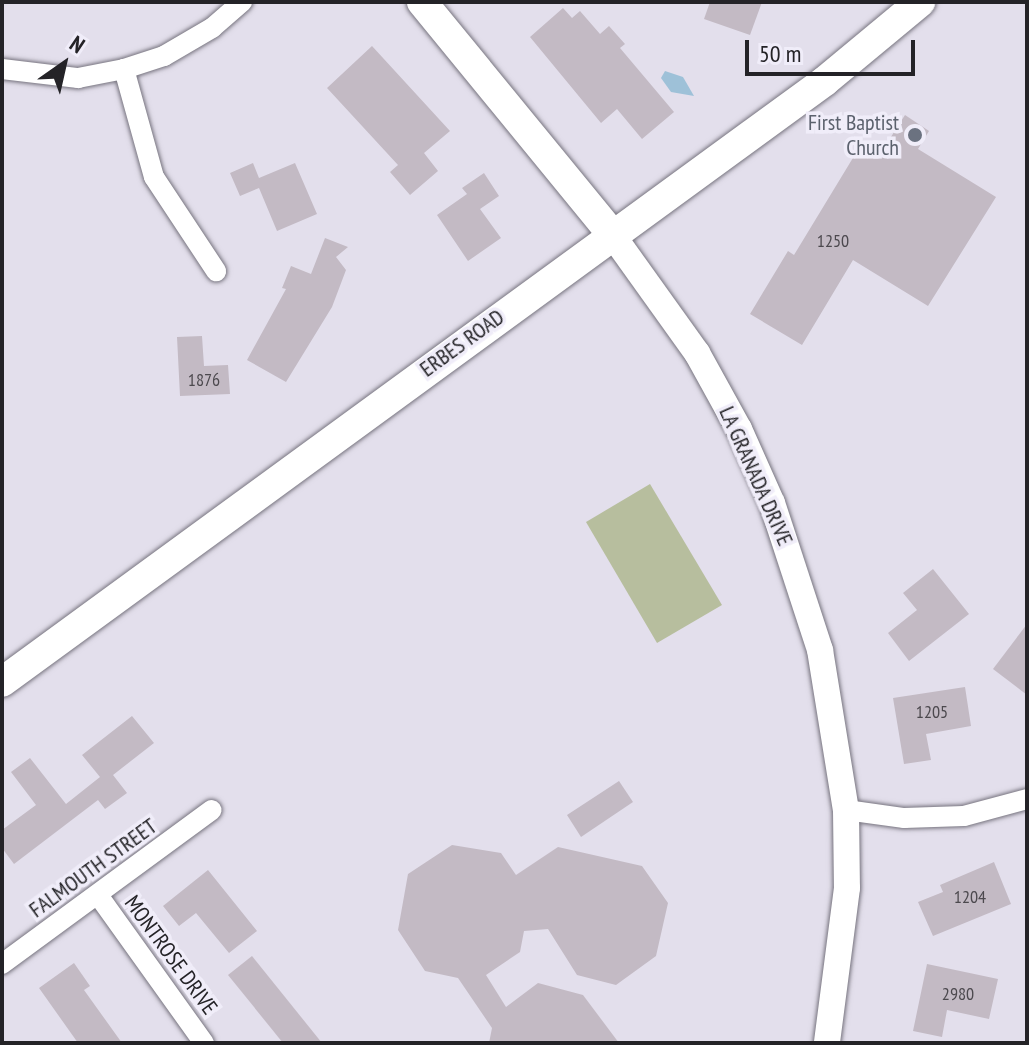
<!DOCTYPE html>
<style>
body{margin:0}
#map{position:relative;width:1029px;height:1045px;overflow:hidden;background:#e3dfec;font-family:"PT Sans Narrow",sans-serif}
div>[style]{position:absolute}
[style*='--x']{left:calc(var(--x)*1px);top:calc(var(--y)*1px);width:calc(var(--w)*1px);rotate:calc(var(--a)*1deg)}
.green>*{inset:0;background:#b7be9e}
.water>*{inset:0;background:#9ec1d8}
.building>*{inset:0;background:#c3bac4}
.roads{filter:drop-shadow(0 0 2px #77747f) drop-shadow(0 0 2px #77747f)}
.minor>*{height:20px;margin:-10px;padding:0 10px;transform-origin:10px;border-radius:10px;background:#fff}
.tertiary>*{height:26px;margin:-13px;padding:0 13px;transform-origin:13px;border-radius:13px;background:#fff}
.secondary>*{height:30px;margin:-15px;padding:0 15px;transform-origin:15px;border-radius:15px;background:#fff}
.dots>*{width:22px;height:22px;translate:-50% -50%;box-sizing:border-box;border:4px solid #f0edf9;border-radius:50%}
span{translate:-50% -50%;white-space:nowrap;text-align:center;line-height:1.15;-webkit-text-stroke:7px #f0edf9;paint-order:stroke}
.number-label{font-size:18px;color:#4c494e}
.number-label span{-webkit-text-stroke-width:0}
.worship-label{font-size:22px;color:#5b616d}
.right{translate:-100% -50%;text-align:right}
.street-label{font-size:22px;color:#242327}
.frame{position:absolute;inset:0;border:4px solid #242327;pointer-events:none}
.north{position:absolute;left:24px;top:24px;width:80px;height:80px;-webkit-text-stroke:6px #f0edf9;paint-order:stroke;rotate:34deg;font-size:22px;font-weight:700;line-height:32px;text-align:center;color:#242327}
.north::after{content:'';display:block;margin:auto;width:28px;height:36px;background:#242327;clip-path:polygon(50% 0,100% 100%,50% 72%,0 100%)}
.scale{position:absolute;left:745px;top:40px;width:170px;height:36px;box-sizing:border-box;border:4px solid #242327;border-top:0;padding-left:10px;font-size:24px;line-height:28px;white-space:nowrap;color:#242327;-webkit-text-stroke:6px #f0edf9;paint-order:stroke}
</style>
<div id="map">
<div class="green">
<i style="clip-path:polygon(650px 484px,722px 605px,657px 643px,586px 522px)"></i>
</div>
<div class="water">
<i style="clip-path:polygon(665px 71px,683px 77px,694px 96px,671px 92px,661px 78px)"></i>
</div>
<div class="building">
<i style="clip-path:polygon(710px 2px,762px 2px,750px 35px,704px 19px)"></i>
<i style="clip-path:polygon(563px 8px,572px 18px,580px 11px,600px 34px,609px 26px,625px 44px,620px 48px,674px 112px,642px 139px,617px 109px,601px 123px,530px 37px)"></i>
<i style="clip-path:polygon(372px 46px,450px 131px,424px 153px,438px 171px,410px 195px,390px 172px,398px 165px,327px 88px)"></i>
<i style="clip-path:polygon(905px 115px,929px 131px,918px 149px,996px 197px,928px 306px,853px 260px,802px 345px,750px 314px,788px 251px,794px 255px,862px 143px,880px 154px)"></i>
<i style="clip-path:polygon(253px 163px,259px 178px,295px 163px,317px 214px,277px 231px,259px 188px,240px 196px,230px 173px)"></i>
<i style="clip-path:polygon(484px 173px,499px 196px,480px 209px,501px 238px,468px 261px,437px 215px,467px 194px,462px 188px)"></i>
<i style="clip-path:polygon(325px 238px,348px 247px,336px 257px,346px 270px,332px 307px,286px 382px,247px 360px,286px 289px,282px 288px,291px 266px,311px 274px)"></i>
<i style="clip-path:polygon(202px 336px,204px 366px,228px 365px,230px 394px,180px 396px,177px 337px)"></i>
<i style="clip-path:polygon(933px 569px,969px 614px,909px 661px,888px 633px,917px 610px,903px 593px)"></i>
<i style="clip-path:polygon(1027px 624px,1027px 695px,993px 669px)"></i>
<i style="clip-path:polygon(965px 687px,971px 726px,926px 734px,931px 760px,904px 764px,893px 698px)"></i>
<i style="clip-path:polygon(132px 716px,154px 743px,113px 775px,127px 793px,105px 809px,98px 800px,14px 864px,2px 848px,2px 830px,36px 805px,11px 772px,30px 758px,66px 804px,100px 777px,82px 755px)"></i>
<i style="clip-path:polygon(619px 781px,633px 802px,581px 837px,567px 815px)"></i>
<i style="clip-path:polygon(452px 845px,501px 853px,516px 875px,558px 847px,642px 866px,668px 903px,656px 956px,616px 985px,577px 975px,548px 929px,524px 931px,520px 952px,486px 975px,506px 1007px,538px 983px,583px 995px,619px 1043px,489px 1043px,492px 1028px,458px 978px,425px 971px,398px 930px,408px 874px)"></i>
<i style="clip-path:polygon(994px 862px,1011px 904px,933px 936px,918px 902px,943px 892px,940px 885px)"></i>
<i style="clip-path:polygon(208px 870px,257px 931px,229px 953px,196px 913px,179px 926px,163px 906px)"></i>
<i style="clip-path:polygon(252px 956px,322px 1043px,283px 1043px,228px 975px)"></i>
<i style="clip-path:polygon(74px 963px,90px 986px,84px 990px,122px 1043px,78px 1043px,39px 988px)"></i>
<i style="clip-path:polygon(927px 964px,998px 979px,989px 1019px,947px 1010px,942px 1037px,913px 1031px)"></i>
</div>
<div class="roads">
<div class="minor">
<i style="--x:2;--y:69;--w:77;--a:6.8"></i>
<i style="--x:78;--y:78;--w:47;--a:-11.1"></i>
<i style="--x:124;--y:69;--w:42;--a:-18"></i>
<i style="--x:164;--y:56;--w:56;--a:-30.3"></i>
<i style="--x:212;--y:28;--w:40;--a:-41"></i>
<i style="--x:124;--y:69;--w:112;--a:74.5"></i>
<i style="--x:154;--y:177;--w:113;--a:56.6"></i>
<i style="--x:846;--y:810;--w:59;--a:7.9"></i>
<i style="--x:904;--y:818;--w:60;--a:-1.9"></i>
<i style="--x:964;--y:816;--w:65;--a:-15.1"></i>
<i style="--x:98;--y:895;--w:182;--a:54.4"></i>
<i style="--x:2;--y:964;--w:260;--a:-36.3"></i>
</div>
<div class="tertiary">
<i style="--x:611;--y:233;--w:148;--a:54.4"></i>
<i style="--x:697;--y:353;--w:87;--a:61.1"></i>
<i style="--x:739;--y:429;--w:81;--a:66"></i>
<i style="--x:772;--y:503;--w:155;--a:71.9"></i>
<i style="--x:820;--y:650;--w:162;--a:80.8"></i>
<i style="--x:846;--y:810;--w:78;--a:89.3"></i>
<i style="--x:847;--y:888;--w:156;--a:97.4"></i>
</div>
<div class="secondary">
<i style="--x:422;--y:2;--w:298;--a:50.7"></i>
<i style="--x:2;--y:682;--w:1019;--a:-36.14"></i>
<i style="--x:825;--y:81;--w:124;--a:-39.7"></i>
</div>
</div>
<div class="dots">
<i style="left:915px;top:135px;background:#6b7280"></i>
</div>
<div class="number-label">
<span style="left:833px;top:241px">1250</span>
<span style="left:204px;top:380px">1876</span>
<span style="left:932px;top:712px">1205</span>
<span style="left:970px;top:897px">1204</span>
<span style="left:958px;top:994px">2980</span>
</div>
<div class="worship-label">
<span class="right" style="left:899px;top:135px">First Baptist<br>Church</span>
</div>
<div class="street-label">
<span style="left:462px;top:343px;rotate:-36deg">ERBES ROAD</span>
<span style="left:756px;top:476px;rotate:66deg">LA GRANADA DRIVE</span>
<span style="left:93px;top:868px;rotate:-36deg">FALMOUTH STREET</span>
<span style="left:171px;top:955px;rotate:54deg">MONTROSE DRIVE</span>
</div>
<div class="frame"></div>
<div class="north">N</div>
<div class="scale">50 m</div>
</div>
